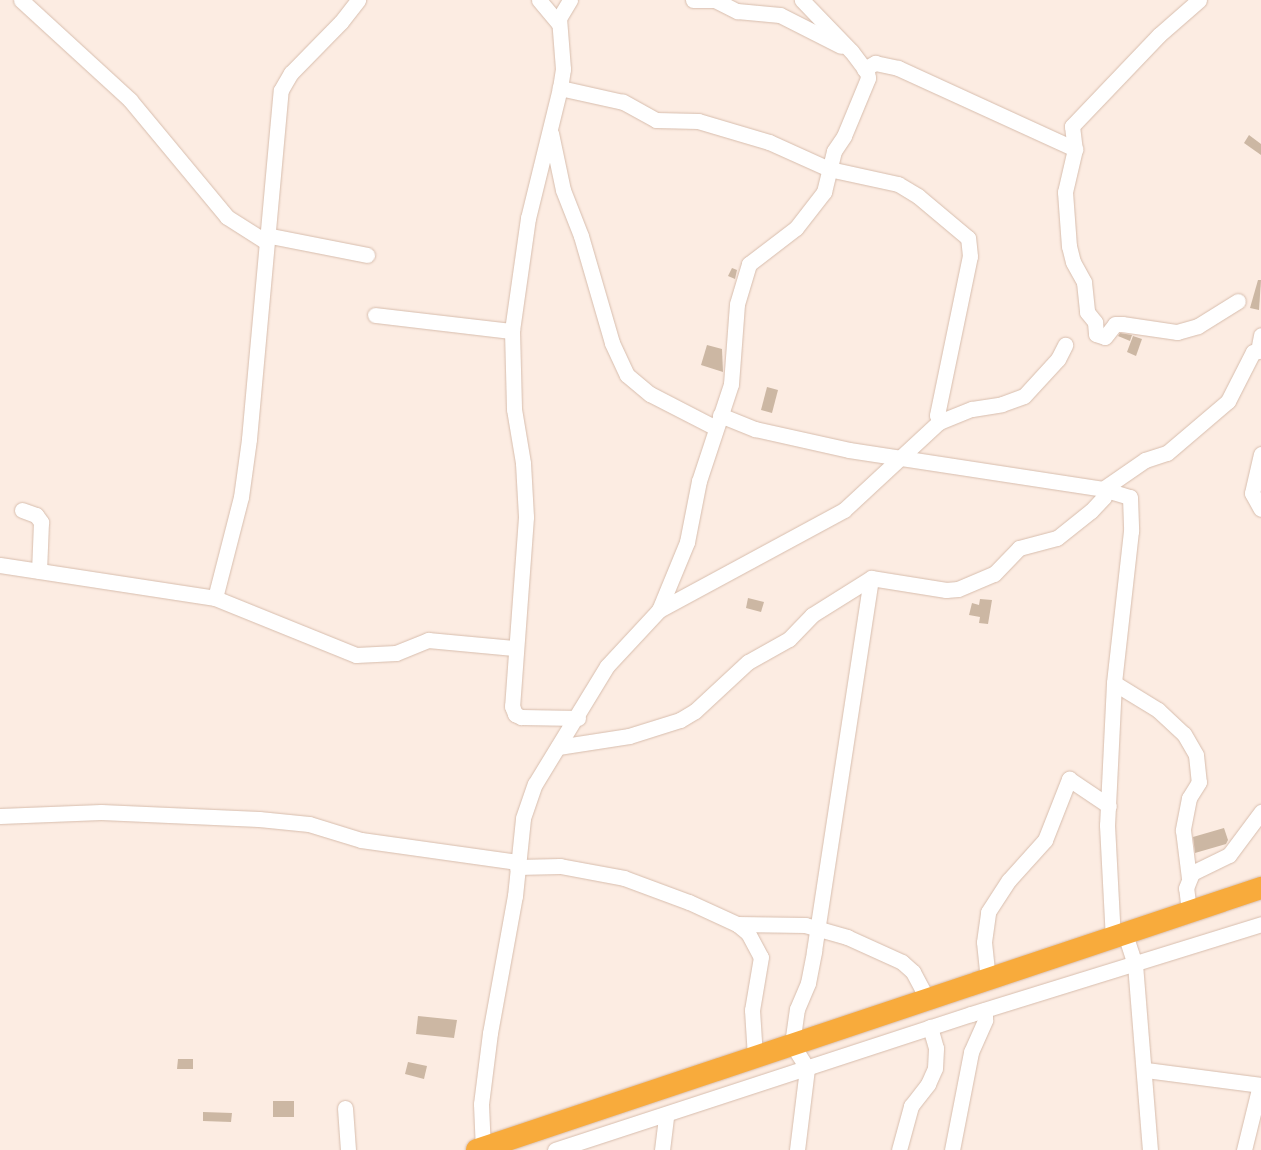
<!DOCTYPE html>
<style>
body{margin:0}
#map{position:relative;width:1261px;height:1150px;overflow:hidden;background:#fcece2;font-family:Roboto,sans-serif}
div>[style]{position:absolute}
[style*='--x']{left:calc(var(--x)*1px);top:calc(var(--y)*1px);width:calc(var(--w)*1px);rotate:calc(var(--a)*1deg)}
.building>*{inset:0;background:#ccb7a3}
.roads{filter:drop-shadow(0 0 1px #d7bdad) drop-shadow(0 0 1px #d7bdad)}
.minor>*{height:15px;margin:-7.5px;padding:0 7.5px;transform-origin:7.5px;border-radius:7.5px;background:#fff}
.highway>*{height:22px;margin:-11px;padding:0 11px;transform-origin:11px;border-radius:11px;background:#f8ab3c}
span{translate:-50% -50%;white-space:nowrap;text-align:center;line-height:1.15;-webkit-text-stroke:4px #fdfdfd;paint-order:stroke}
</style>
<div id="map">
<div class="building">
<i style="clip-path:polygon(1249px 135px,1261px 144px,1261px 155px,1244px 143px)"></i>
<i style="clip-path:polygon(732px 268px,737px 270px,735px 279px,728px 276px)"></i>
<i style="clip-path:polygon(1258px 280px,1261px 280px,1259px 310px,1250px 308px)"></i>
<i style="clip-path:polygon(1120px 333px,1132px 335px,1130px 341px,1118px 336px)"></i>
<i style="clip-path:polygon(1133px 336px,1142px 339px,1136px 356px,1127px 352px)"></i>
<i style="clip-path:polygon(707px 345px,722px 349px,723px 372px,701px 365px)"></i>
<i style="clip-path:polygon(767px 387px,778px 390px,772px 413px,761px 410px)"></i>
<i style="clip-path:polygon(748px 598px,764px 602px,761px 612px,746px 608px)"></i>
<i style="clip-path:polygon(980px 599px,992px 600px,988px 624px,979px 623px,980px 617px,969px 615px,972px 603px,979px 605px)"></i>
<i style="clip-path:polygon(1224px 828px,1228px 840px,1226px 844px,1195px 853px,1193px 837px)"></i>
<i style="clip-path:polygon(418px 1016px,457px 1020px,454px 1038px,416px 1034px)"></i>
<i style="clip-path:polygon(178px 1059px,193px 1059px,193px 1069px,177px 1069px)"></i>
<i style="clip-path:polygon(408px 1062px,427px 1066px,424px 1079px,405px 1074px)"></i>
<i style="clip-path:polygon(273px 1101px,294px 1101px,294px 1117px,273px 1117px)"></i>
<i style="clip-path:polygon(203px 1112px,232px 1113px,231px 1122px,203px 1121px)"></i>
</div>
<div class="roads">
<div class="minor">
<i style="--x:21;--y:0;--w:148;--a:42.5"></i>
<i style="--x:130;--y:100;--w:152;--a:50.3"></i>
<i style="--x:227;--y:217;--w:45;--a:32.3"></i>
<i style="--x:539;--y:0;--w:31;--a:50"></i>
<i style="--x:570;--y:0;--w:21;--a:121"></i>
<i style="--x:559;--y:18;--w:51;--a:85.5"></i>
<i style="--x:563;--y:69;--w:19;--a:99"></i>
<i style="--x:560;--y:88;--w:134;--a:103.8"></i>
<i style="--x:528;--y:218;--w:114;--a:98.1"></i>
<i style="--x:512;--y:331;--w:78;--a:88.5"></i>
<i style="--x:514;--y:409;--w:55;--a:80.5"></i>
<i style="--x:523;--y:463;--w:54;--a:86.8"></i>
<i style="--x:526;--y:517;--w:190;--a:94.2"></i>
<i style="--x:512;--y:706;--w:9;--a:69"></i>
<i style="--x:515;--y:714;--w:7;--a:27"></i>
<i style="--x:521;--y:717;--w:57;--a:1"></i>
<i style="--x:693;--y:0;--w:21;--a:0"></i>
<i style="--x:715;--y:0;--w:25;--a:27"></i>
<i style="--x:737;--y:11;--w:43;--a:5.3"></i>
<i style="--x:780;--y:15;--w:68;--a:26.9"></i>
<i style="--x:1199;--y:0;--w:53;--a:138.8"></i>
<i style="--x:1159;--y:35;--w:126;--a:133.7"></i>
<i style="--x:1072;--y:126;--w:23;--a:83"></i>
<i style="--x:1075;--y:149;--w:44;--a:103.1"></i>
<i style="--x:1065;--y:192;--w:54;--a:85.8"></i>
<i style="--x:1069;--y:246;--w:16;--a:76"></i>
<i style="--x:1073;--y:262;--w:23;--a:61"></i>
<i style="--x:1084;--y:282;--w:30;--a:84"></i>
<i style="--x:1087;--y:312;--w:13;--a:51"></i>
<i style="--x:1095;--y:322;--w:12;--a:85"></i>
<i style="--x:1096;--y:334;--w:9;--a:18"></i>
<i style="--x:1105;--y:337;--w:16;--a:-52"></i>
<i style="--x:1115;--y:324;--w:7;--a:0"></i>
<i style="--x:1122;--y:324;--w:56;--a:8.3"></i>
<i style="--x:1177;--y:332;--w:22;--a:-16"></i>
<i style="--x:1198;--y:326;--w:47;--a:-32"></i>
<i style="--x:864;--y:69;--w:13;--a:-29"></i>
<i style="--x:875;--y:63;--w:24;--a:12"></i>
<i style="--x:898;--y:68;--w:195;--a:24.6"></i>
<i style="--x:551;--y:133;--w:58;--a:78.1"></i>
<i style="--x:563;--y:190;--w:49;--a:68.6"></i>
<i style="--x:581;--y:236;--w:111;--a:73.8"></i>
<i style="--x:612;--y:343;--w:35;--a:65"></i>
<i style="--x:627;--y:375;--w:30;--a:40"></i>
<i style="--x:650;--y:394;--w:74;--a:27.3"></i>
<i style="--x:266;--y:235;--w:103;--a:11.2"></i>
<i style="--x:375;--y:315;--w:138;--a:6.7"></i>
<i style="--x:720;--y:415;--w:38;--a:22"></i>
<i style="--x:755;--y:429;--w:96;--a:12.6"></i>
<i style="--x:849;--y:450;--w:257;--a:8.7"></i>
<i style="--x:1103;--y:489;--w:28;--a:17"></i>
<i style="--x:1130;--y:497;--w:34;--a:88"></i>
<i style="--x:1131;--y:531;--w:153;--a:96.4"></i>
<i style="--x:1114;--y:683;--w:142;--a:92.8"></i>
<i style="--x:1107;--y:825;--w:114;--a:87"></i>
<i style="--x:939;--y:422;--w:35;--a:-22"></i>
<i style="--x:972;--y:409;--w:30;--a:-9"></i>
<i style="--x:1002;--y:404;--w:23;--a:-20"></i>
<i style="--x:1024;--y:396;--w:50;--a:-47.4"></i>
<i style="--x:1058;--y:359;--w:16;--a:-63"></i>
<i style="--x:1261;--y:454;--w:40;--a:103"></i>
<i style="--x:1252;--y:493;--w:18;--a:61"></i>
<i style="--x:22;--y:510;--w:15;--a:20"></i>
<i style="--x:36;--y:515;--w:9;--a:54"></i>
<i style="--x:41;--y:522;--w:49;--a:92.3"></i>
<i style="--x:0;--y:565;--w:218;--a:8.7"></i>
<i style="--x:215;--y:598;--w:152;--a:22"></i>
<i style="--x:356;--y:655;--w:40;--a:-2.9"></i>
<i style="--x:396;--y:653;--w:35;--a:-22"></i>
<i style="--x:428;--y:640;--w:86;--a:5.3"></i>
<i style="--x:215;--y:598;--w:104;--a:-75.6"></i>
<i style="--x:241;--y:497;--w:59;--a:-82.1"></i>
<i style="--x:249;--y:439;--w:350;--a:-84.8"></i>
<i style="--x:281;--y:90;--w:20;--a:-60"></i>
<i style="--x:291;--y:73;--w:71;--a:-45.6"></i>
<i style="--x:341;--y:22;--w:28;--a:-52"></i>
<i style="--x:659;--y:610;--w:74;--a:-67.6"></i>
<i style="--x:687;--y:542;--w:62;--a:-78.9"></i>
<i style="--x:699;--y:481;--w:102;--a:-71.7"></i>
<i style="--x:731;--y:384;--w:80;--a:-85.7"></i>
<i style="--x:737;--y:304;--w:42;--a:-73.3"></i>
<i style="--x:749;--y:264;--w:59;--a:-37.5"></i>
<i style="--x:796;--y:228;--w:46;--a:-52.1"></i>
<i style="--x:824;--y:192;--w:42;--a:-76.3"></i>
<i style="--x:834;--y:151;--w:18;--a:-56"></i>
<i style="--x:844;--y:136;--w:63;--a:-67.5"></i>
<i style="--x:868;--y:78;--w:6;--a:-99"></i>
<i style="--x:867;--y:72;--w:26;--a:-127"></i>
<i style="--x:851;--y:51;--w:71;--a:-133.9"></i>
<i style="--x:1114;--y:683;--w:52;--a:31.5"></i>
<i style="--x:1158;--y:710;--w:35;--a:43"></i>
<i style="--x:1184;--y:734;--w:24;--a:60"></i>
<i style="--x:1196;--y:755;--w:27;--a:84"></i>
<i style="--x:1199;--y:782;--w:19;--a:122"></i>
<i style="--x:1189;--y:798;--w:33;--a:101"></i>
<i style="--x:1183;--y:830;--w:48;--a:82.9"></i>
<i style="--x:558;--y:747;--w:72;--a:-8.8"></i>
<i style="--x:629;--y:736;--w:53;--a:-17.4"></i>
<i style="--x:680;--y:720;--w:17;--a:-31"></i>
<i style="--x:695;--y:711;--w:72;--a:-42.8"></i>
<i style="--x:748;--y:662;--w:47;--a:-29.3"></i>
<i style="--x:789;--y:639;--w:33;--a:-46"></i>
<i style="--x:812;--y:615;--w:70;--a:-32.1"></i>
<i style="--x:871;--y:578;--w:76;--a:9.1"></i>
<i style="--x:946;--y:590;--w:12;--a:-5"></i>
<i style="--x:958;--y:589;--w:39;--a:-23"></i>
<i style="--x:994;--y:574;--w:36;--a:-46"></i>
<i style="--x:1019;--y:548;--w:39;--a:-15"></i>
<i style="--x:1057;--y:538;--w:43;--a:-38.5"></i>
<i style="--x:1091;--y:511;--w:19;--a:-47"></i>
<i style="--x:1104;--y:497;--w:8;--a:-97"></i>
<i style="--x:1103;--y:489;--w:51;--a:-34.6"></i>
<i style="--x:1145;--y:460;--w:23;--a:-18"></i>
<i style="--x:1167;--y:453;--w:80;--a:-40.4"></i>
<i style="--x:1228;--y:401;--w:55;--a:-63"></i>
<i style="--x:1253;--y:352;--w:5;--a:-11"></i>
<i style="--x:1258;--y:351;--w:16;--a:-79"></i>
<i style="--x:0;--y:816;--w:101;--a:-2.3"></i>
<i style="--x:101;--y:812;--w:158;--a:2.5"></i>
<i style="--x:259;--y:819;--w:50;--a:5.7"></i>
<i style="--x:309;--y:824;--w:54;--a:17.1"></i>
<i style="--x:361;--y:840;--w:158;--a:8"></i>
<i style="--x:517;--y:867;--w:43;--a:-1.3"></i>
<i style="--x:560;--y:866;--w:65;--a:10.6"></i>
<i style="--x:624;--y:878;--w:69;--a:20.3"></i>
<i style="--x:689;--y:902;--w:53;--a:24.6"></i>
<i style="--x:737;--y:924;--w:14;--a:39"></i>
<i style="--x:748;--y:933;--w:27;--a:62"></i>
<i style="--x:761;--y:957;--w:54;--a:99.6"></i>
<i style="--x:752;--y:1010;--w:46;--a:86.3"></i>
<i style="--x:1189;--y:911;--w:23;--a:-97"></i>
<i style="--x:1186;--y:888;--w:16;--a:-68"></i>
<i style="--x:1192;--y:873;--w:41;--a:-25.9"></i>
<i style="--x:1229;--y:855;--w:54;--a:-53.3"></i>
<i style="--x:737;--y:924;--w:68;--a:0.8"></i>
<i style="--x:805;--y:925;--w:44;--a:15.9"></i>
<i style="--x:847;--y:937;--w:60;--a:24.4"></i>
<i style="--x:902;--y:962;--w:15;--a:42"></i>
<i style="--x:913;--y:972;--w:30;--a:62"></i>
<i style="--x:1125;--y:934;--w:32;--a:72"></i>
<i style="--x:1135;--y:964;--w:187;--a:85.4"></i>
<i style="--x:988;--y:980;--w:38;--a:-96"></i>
<i style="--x:984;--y:942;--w:30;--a:-82"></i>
<i style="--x:988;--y:912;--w:38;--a:-57"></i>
<i style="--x:1009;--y:880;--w:54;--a:-48"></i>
<i style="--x:1045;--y:840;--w:66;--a:-68.5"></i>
<i style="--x:1069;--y:779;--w:48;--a:34"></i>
<i style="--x:1146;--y:1070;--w:116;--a:7.4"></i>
<i style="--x:345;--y:1108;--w:42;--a:85.9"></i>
<i style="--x:483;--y:1150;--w:46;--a:-92.5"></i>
<i style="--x:481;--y:1104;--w:72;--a:-82.8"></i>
<i style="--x:490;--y:1033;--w:139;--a:-79.7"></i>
<i style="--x:515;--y:896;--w:78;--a:-84.1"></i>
<i style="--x:523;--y:818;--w:36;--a:-71"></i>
<i style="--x:535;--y:784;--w:138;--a:-58.6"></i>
<i style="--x:607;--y:666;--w:76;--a:-47.1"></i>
<i style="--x:659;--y:610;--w:210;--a:-28.4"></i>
<i style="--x:844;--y:510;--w:129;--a:-42.8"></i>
<i style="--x:939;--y:422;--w:7;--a:-106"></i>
<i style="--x:937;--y:415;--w:162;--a:-78.3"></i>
<i style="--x:970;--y:256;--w:18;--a:-96"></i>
<i style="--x:968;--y:238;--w:65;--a:-140"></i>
<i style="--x:918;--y:196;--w:23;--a:-149"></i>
<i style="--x:898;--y:184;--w:71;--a:-167.7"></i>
<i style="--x:829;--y:169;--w:66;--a:-155.8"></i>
<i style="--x:769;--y:142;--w:74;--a:-163.5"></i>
<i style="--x:698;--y:121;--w:42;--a:-178.6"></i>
<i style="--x:656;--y:120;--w:38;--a:-151"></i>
<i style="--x:623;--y:102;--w:65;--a:-167.5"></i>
<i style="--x:555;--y:1150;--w:438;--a:-18.1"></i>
<i style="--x:971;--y:1014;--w:304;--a:-17.2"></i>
<i style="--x:662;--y:1150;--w:35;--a:-83"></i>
<i style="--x:797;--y:1150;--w:83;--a:-83"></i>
<i style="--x:807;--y:1068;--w:28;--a:-122"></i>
<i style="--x:792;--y:1044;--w:35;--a:-82"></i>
<i style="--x:797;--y:1009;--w:28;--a:-67"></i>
<i style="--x:808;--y:983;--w:33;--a:-79"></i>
<i style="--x:814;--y:951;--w:377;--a:-81.3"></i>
<i style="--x:899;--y:1150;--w:46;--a:-74.7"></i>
<i style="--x:911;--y:1106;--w:28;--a:-52"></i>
<i style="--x:928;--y:1084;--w:17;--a:-66"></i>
<i style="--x:935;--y:1068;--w:20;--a:-87"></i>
<i style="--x:936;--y:1048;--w:22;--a:-106"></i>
<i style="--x:952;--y:1150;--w:100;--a:-79"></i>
<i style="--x:971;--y:1052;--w:35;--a:-66"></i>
<i style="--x:985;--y:1020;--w:10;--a:-90"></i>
<i style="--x:1244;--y:1150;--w:67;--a:-76.2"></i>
</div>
<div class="highway">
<i style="--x:477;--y:1150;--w:827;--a:-18.48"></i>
</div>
</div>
</div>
